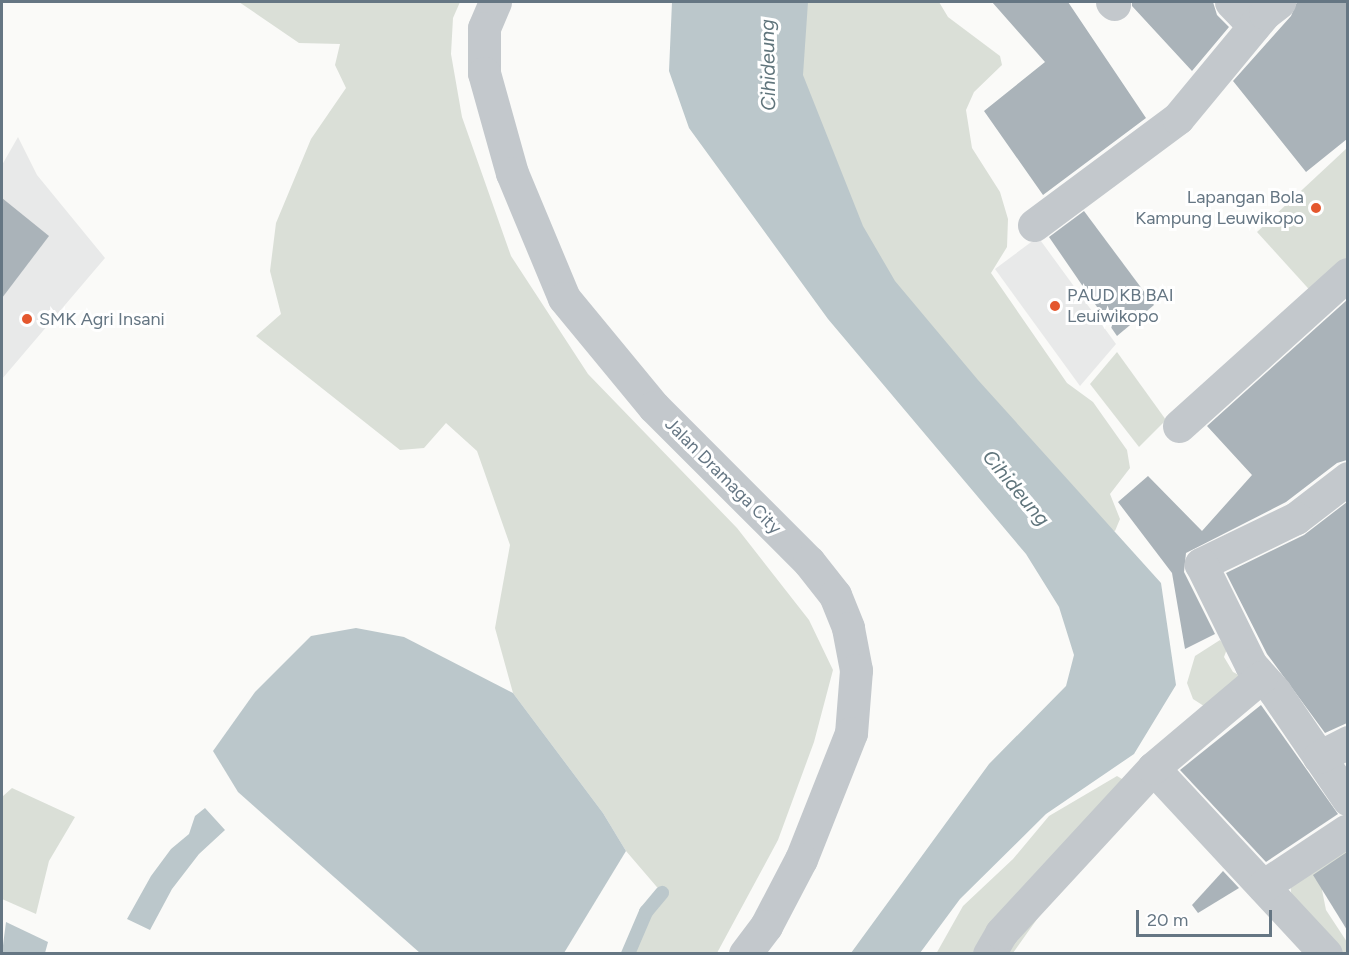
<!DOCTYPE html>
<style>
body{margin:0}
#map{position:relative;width:1349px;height:955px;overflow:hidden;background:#fafaf8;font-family:Figtree,sans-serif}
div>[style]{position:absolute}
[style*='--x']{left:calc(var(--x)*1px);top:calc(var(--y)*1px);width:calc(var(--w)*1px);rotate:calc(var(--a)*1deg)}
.built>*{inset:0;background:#e8e9e9}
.green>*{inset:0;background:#dadfd7}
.water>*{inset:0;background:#bbc7cb}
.stream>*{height:14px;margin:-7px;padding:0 7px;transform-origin:7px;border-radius:7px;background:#bbc7cb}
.building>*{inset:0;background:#aab3b9}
.street>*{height:33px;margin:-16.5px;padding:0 16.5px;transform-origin:16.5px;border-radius:16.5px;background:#c3c8cc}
.dots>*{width:16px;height:16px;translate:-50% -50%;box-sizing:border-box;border:3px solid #fff;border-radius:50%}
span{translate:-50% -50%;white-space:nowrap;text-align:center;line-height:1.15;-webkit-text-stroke:6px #fff;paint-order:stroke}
.poi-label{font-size:18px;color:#657683}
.right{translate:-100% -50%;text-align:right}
.left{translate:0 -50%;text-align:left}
.street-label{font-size:18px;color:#657683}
.water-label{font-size:20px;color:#60757c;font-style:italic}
.frame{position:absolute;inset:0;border:3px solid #657683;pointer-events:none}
.scale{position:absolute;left:1136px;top:910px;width:136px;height:27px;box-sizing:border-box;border:3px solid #657683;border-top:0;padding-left:8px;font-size:18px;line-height:21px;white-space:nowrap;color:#657683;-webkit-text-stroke:4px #fff;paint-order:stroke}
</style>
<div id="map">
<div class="built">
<i style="clip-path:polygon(18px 137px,37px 175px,105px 258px,2px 379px,2px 165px)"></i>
<i style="clip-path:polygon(1038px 237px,1116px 344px,1080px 386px,995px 269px)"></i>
</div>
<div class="green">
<i style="clip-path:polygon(239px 2px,460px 2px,453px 18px,451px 54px,462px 117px,511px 256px,588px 374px,737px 528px,809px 620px,833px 670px,814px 742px,778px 840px,717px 953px,630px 953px,646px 912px,662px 893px,626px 851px,603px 813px,513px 693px,495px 628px,510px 545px,477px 451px,446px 423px,424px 448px,400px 450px,256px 336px,281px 314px,270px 271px,276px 223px,311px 139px,346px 88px,335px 65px,340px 44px,299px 43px)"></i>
<i style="clip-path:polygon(788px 2px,939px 2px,948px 17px,1000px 56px,1002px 65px,974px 92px,966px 110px,972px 148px,1000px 192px,1008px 219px,1007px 247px,991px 273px,1067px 383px,1093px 402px,1127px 450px,1130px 468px,1110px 494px,1120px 519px,1115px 531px,1077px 525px,940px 390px,778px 60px)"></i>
<i style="clip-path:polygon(1347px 148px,1347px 269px,1316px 297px,1257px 232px)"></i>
<i style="clip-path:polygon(1117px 352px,1166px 420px,1139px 447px,1090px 384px)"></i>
<i style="clip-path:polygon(1220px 640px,1227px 649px,1224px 657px,1233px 672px,1243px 677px,1210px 710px,1193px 699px,1187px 683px,1195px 656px)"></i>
<i style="clip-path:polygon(1117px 776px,1132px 785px,1013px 953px,936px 954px,963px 906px,1013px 859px,1049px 816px)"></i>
<i style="clip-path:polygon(12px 788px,75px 817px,49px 861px,36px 914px,2px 899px,2px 797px)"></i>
<i style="clip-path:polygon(1347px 841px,1347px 864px,1326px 879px,1322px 890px,1326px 910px,1347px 942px,1347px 953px,1332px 953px,1292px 899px,1290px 884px)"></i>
</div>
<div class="water">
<i style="clip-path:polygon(672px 2px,808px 2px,803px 75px,863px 226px,895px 281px,978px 380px,1161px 583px,1176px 685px,1134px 754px,1046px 814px,960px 899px,920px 953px,851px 953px,989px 764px,1066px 686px,1074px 655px,1059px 607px,1026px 554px,828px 319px,689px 128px,669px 71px)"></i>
<i style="clip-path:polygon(356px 628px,404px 637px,513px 693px,603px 813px,626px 851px,564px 953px,420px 953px,238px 792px,213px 751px,255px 692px,311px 636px)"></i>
<i style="clip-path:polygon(205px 808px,225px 830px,199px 854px,172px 889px,150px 930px,127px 919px,151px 876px,171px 849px,189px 834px,195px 816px)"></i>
<i style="clip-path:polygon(6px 922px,48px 942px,45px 953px,2px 953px)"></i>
</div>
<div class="stream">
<i style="--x:628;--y:954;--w:46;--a:-66.8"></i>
<i style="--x:646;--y:912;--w:25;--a:-50"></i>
</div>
<div class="building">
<i style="clip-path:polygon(992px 2px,1068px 2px,1146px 118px,1043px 195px,984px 111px,1045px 62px)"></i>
<i style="clip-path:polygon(1132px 2px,1213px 2px,1217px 15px,1229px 27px,1192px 71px,1132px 6px)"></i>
<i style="clip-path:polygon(1297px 2px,1347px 2px,1347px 139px,1306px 172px,1233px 81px,1291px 16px)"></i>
<i style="clip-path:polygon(2px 198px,49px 236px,2px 298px)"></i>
<i style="clip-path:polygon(1084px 211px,1154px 305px,1117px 336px,1049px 237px)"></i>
<i style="clip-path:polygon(1347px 300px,1347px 460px,1337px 463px,1286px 502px,1186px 553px,1184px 572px,1215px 634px,1185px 649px,1172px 573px,1118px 502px,1148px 476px,1202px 531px,1252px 475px,1207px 426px)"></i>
<i style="clip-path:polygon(1347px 502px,1347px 723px,1325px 733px,1267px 654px,1226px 573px,1304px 535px)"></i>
<i style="clip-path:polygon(1261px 705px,1338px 814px,1266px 862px,1180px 770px)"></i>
<i style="clip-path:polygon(1347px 852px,1347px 930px,1313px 875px)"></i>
<i style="clip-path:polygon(1223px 871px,1239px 888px,1198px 913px,1192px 905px)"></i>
</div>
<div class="street">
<i style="--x:495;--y:2;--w:28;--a:113"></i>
<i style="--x:484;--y:28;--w:45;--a:90"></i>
<i style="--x:484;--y:73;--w:104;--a:74.4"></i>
<i style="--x:512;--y:173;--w:135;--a:67.4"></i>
<i style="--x:564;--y:298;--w:141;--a:50.5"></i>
<i style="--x:654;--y:407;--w:219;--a:45"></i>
<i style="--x:809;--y:562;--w:42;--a:51.8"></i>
<i style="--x:835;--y:595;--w:35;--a:68"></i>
<i style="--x:848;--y:628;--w:43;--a:79.2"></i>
<i style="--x:856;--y:670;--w:63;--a:94.5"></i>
<i style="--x:851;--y:733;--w:136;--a:111.6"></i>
<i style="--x:801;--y:859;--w:76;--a:117.6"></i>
<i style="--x:766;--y:926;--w:35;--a:127"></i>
<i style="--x:1112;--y:2;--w:3;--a:45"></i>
<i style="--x:1231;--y:2;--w:33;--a:46"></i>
<i style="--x:1034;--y:225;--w:179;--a:-36.6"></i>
<i style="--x:1178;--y:118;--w:136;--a:-50.4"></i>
<i style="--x:1265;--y:13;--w:18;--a:-38"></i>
<i style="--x:1179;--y:426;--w:227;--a:-42"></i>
<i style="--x:1348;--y:478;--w:66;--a:142.4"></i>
<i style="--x:1296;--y:518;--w:106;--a:154.2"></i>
<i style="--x:1201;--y:564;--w:113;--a:63.7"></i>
<i style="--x:1251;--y:665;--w:36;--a:48"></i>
<i style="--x:1275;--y:692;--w:130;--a:55.7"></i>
<i style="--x:1319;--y:757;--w:33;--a:-27"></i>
<i style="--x:1153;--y:768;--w:254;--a:47.1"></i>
<i style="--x:1263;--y:886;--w:100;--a:-33.5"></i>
<i style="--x:989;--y:954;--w:24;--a:-60"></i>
<i style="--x:1001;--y:933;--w:224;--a:-47.3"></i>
<i style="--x:1153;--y:768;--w:141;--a:-40.1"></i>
</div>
<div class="dots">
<i style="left:1316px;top:208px;background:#e4572e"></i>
<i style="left:1055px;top:306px;background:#e4572e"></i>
<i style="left:27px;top:319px;background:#e4572e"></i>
</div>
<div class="poi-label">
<span class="right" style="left:1304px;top:208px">Lapangan Bola<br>Kampung Leuwikopo</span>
<span class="left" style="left:1067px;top:306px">PAUD KB BAI<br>Leuiwikopo</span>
<span class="left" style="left:39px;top:319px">SMK Agri Insani</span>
</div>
<div class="street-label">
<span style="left:723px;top:476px;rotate:45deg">Jalan Dramaga City</span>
</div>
<div class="water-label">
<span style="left:768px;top:65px;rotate:-91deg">Cihideung</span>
<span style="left:1016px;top:488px;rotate:50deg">Cihideung</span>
</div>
<div class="frame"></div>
<div class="scale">20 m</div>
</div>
